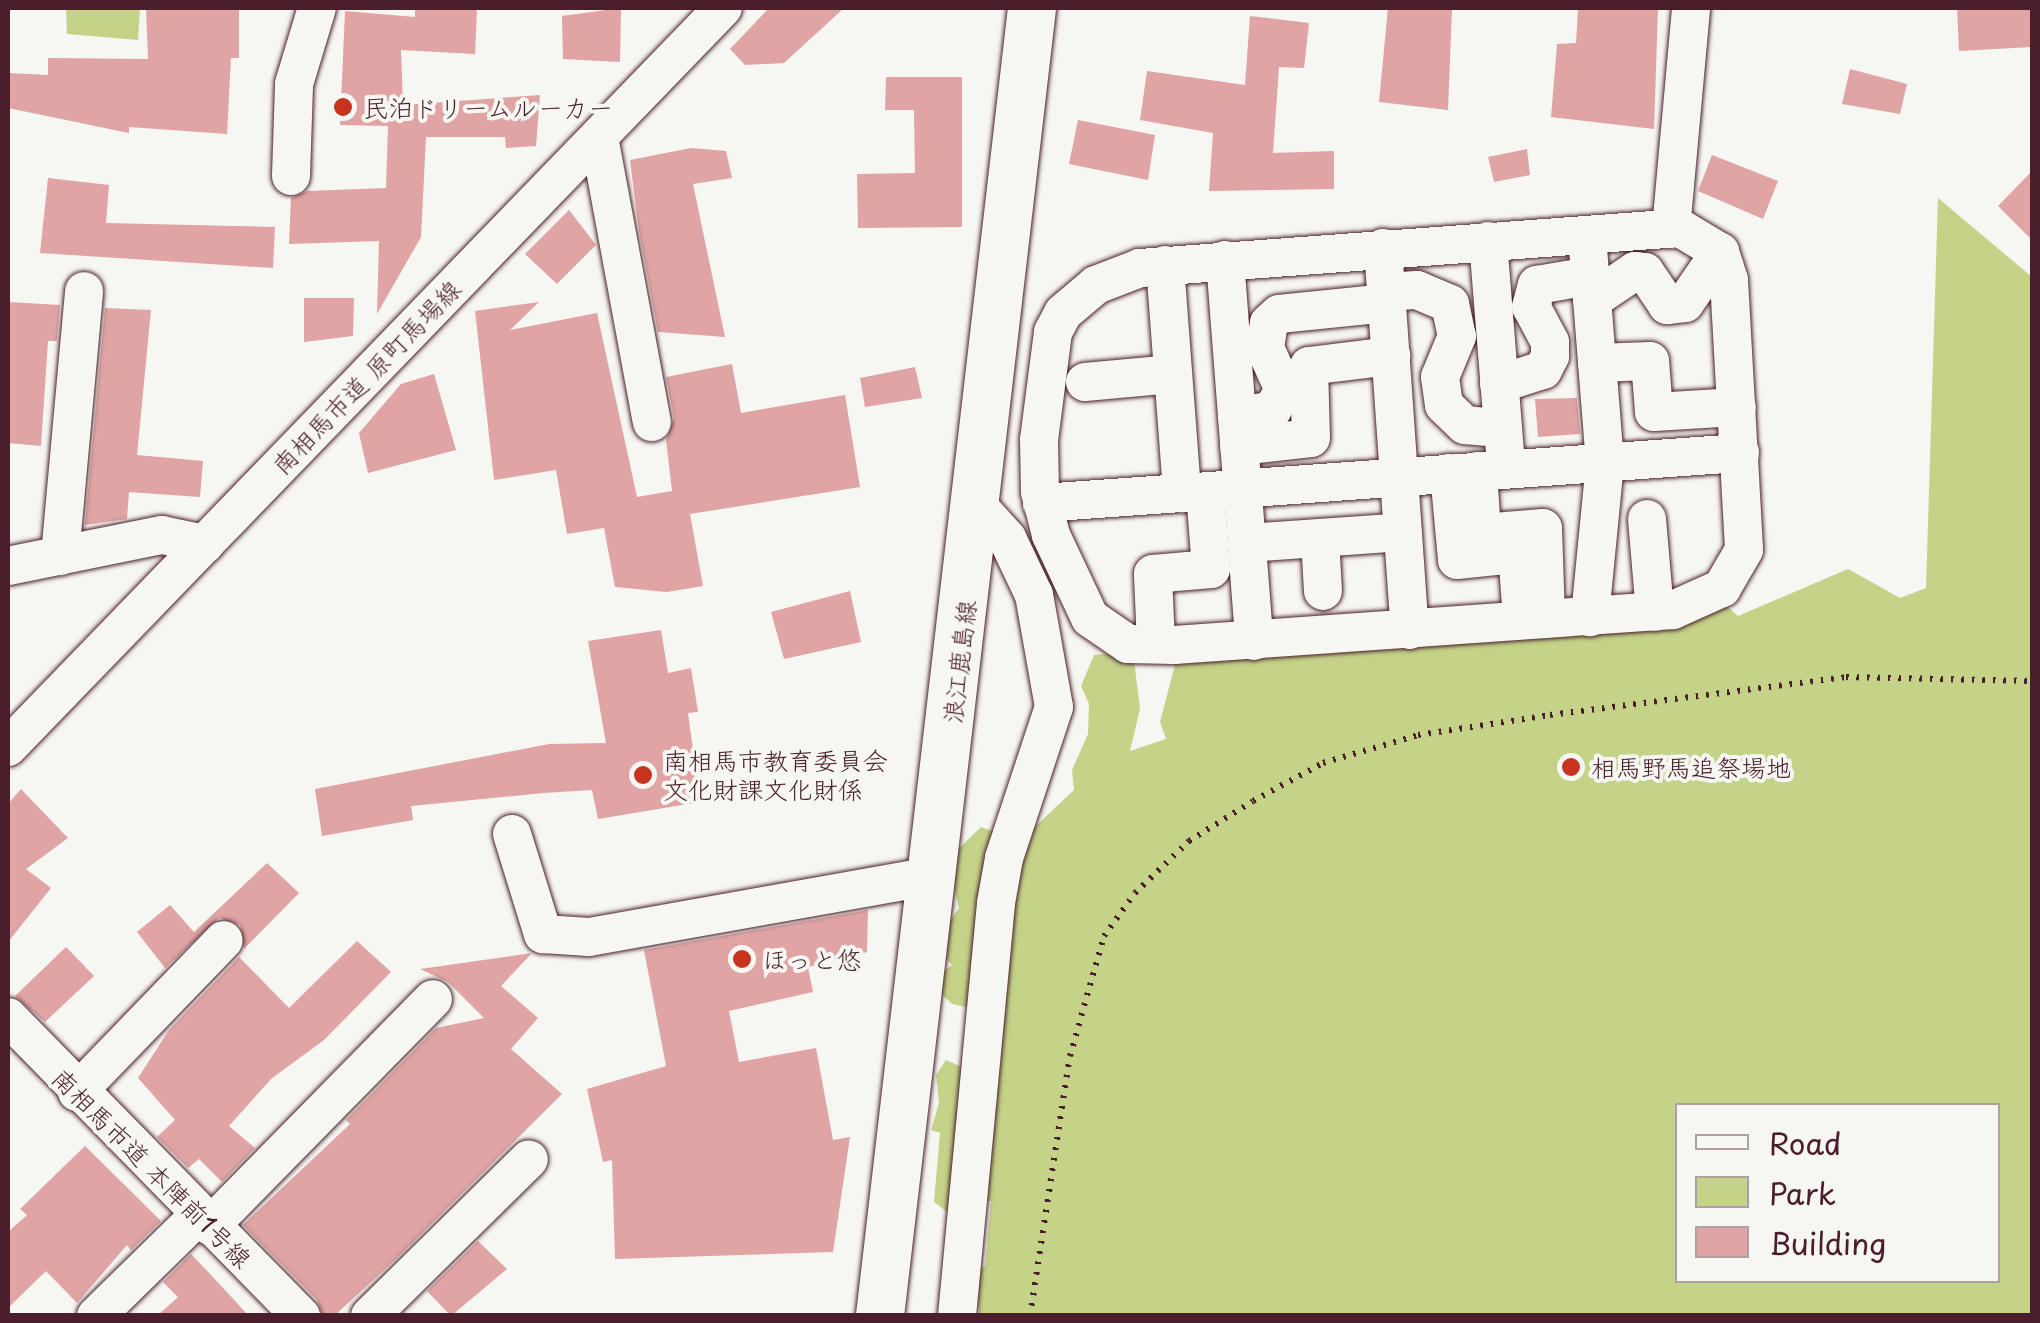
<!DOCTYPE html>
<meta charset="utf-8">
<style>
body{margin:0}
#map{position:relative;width:2040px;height:1323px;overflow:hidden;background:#f6f6f2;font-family:"Playpen Sans","Klee One",sans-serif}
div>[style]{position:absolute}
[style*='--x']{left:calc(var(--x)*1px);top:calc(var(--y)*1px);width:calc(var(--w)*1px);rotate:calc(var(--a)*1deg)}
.green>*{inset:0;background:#c4d388}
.building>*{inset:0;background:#dfa4a3}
.path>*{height:6px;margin-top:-3px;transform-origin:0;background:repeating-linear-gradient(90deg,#4a1f2b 0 2.5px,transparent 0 10.5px)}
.roads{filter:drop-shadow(0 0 2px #4a1f2b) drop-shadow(0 0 2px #4a1f2b)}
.minor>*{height:38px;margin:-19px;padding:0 19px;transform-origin:19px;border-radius:19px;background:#f6f6f2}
.major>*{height:48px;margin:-24px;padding:0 24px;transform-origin:24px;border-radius:24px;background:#f6f6f2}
.dots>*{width:28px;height:28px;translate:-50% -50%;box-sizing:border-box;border:5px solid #f6f6f2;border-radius:50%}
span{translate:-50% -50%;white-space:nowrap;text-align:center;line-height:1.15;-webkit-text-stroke:8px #f6f6f2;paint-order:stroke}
.poi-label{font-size:25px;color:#4a1f2b}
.left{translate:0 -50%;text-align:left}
.street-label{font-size:25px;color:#4a1f2b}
.frame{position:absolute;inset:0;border:10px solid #4a1f2b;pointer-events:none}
.legend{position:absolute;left:1675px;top:1103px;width:325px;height:180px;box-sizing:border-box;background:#f6f6f2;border:2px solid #b1a0a2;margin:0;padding:12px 18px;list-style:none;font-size:30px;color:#4a1f2b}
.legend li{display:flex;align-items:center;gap:20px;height:50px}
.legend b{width:50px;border:2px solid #b1a0a2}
</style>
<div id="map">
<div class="green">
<i style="clip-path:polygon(66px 8px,140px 8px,138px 40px,67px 34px)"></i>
<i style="clip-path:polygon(evenodd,1938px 198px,2032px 277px,2032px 1315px,980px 1315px,973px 1272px,985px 1266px,991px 1201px,986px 1201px,971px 1008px,952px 1004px,936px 989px,935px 977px,952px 965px,934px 945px,959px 908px,947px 860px,981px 827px,1020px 841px,1074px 790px,1072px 770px,1088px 734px,1089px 704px,1081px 686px,1094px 655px,1119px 653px,1134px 660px,1140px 709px,1130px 751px,1166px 739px,1160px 722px,1178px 653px,1719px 600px,1738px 616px,1848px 569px,1900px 598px,1926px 588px,1938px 198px,1678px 1106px,1998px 1106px,1998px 1280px,1678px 1280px,1678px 1106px)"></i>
<i style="clip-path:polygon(946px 1060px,962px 1067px,951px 1215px,934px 1202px,940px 1133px,931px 1130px,939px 1103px,936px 1075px)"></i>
</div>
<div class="building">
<i style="clip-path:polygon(146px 8px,239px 9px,239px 58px,231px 58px,227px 134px,129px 127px,129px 133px,8px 108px,8px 73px,48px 75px,48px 58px,148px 59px)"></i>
<i style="clip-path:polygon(415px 8px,477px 9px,475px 54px,401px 50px,403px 105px,540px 95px,536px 146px,506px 148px,505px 137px,426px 137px,421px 237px,377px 314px,379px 241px,289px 244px,291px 198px,307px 191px,386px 188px,388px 126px,340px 125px,345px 11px,415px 17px)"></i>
<i style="clip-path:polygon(621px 8px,620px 62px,563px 59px,562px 16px)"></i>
<i style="clip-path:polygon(769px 8px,844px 8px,784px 63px,745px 65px,730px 49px)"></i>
<i style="clip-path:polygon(1388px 8px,1452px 8px,1448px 110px,1379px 102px)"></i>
<i style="clip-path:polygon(1578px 8px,1658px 8px,1654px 129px,1551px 117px,1557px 44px,1576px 43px)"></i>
<i style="clip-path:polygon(1957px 8px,2032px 8px,2032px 47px,1959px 51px)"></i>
<i style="clip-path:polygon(1250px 16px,1309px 23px,1304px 68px,1279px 67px,1273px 153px,1334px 151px,1334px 189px,1209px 191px,1213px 133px,1140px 120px,1147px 71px,1245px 85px)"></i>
<i style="clip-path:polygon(1850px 69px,1907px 84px,1900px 114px,1842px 104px)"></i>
<i style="clip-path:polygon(886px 77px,962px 77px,962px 227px,858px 228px,857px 174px,915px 173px,914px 110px,885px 110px)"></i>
<i style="clip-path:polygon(1078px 120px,1155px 135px,1148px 180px,1069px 164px)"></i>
<i style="clip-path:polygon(691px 148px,726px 151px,732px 178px,693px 184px,725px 337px,658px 332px,639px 231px,630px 160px)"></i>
<i style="clip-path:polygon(1527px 149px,1530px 175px,1494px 182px,1488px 157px)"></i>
<i style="clip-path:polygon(1712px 155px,1778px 181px,1763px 219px,1698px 191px)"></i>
<i style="clip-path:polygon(2032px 171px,2032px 240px,1998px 206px)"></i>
<i style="clip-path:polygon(48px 178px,109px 185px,106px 223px,275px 227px,273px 268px,40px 253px)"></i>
<i style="clip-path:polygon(569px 210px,596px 245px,557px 284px,525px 254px)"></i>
<i style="clip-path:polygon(304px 298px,354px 298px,353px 336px,304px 342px)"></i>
<i style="clip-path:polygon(8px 302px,60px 305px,57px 341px,48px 341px,41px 446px,8px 443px)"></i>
<i style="clip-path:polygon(539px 302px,510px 330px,597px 313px,637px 497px,672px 491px,666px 440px,674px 418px,666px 377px,732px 364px,741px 413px,845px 395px,860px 487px,690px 514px,703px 586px,667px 592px,615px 587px,604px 528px,567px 534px,556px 470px,494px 480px,475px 311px)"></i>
<i style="clip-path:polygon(105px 308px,151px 310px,137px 455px,203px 461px,200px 497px,129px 492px,127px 519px,85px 525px)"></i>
<i style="clip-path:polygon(915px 367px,922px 398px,865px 407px,860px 378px)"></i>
<i style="clip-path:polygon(434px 374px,456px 450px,368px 473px,359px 433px,401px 384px)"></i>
<i style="clip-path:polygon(1577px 398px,1580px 434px,1538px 437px,1535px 399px)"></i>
<i style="clip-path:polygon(850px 591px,861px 642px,784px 659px,771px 612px)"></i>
<i style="clip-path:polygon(661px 630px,668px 673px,691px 668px,698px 712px,688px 713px,700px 802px,598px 819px,592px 790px,544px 793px,411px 806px,413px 820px,322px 836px,315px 789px,549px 744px,606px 743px,588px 641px)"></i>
<i style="clip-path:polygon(21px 789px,68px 838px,26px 869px,51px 888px,8px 942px,8px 804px)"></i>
<i style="clip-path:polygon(267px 863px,299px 893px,244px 949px,240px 925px,219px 918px,165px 968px,137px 932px,170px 905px,194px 932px)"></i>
<i style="clip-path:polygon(868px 910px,867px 952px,808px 967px,813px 992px,729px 1011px,739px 1062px,816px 1048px,833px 1140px,850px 1137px,833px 1252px,615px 1259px,612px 1160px,603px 1162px,587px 1089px,666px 1066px,644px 950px)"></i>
<i style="clip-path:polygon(357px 941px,391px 972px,324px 1040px,271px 1079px,229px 1126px,255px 1148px,222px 1182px,199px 1159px,188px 1168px,157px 1137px,175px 1120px,138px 1078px,169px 1030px,239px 957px,289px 1008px)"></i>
<i style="clip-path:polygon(66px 947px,94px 976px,45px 1022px,15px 996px)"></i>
<i style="clip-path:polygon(532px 953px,501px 986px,538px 1018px,511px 1049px,562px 1094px,396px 1259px,334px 1316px,323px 1316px,317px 1300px,243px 1225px,350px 1124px,346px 1120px,436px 1028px,484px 1018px,448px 982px,420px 969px)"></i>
<i style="clip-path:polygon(85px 1146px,161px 1221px,131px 1250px,127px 1245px,77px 1303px,46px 1271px,8px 1308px,8px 1232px,27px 1215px,20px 1209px)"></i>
<i style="clip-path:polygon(478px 1241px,507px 1269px,451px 1316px,427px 1291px)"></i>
<i style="clip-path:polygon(191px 1254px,211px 1275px,249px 1316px,157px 1316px,178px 1297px,163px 1282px)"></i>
</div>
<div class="path">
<i style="--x:1030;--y:1316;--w:263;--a:-81.3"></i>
<i style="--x:1070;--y:1056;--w:125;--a:-74.2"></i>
<i style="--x:1104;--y:936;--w:53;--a:-54.2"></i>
<i style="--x:1135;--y:893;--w:75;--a:-43.9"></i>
<i style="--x:1189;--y:841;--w:75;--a:-32"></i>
<i style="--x:1253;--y:801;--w:80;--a:-28.5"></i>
<i style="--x:1323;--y:763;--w:99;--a:-16.4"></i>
<i style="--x:1418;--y:735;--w:134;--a:-8.6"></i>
<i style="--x:1550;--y:715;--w:298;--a:-7.3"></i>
<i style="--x:1846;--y:677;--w:186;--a:1.2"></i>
</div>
<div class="roads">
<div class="minor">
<i style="--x:599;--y:137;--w:290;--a:79.5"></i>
<i style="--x:291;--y:176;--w:92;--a:-88.1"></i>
<i style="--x:294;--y:84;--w:79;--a:-73.2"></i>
<i style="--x:1680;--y:228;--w:47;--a:31"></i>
<i style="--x:1720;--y:252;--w:29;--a:72"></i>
<i style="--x:1729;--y:280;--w:270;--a:86.8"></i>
<i style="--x:1744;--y:550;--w:44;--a:120.1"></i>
<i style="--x:1722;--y:588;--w:54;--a:155.8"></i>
<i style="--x:1673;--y:610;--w:500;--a:175.99"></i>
<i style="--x:1174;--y:645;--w:46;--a:-178.8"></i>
<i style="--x:1128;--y:644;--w:46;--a:-145.6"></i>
<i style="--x:1090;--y:618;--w:92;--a:-115.2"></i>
<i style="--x:1051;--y:535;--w:44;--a:-104.3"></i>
<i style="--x:1040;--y:492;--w:52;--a:-91.1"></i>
<i style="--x:1039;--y:440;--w:109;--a:-82.6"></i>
<i style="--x:1053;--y:332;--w:21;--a:-62"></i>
<i style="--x:1063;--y:313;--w:43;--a:-40.3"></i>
<i style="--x:1096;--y:285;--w:47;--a:-21.1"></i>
<i style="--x:1140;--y:268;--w:541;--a:-4.24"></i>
<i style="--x:1671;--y:229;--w:222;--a:-84.8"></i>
<i style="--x:1587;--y:235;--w:229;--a:85.5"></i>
<i style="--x:1605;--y:463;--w:155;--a:95.6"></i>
<i style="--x:1488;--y:241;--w:213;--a:85.4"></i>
<i style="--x:1383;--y:248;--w:383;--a:86"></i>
<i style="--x:1225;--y:260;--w:382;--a:85.6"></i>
<i style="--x:1165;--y:265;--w:229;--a:85.7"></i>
<i style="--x:1387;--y:292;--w:30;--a:-4"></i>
<i style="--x:1417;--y:290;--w:36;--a:23"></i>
<i style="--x:1450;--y:304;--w:33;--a:78"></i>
<i style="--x:1457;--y:336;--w:44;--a:112.5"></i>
<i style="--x:1440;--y:377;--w:28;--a:82"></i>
<i style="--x:1444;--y:405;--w:29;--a:44"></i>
<i style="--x:1465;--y:425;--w:38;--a:5"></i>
<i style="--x:1592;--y:300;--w:52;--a:-34"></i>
<i style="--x:1635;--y:271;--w:10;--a:6"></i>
<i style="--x:1645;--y:272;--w:40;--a:56"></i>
<i style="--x:1667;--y:305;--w:18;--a:-6"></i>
<i style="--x:1685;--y:303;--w:62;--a:-55.5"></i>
<i style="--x:1597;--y:363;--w:53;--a:-2.2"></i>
<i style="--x:1650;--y:361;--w:51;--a:85.5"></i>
<i style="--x:1654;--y:412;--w:83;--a:-3.4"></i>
<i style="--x:1085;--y:382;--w:88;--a:-5.2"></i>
<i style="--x:1499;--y:384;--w:46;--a:-17.7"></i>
<i style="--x:1543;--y:370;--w:16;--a:-63"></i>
<i style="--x:1550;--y:356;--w:14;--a:-90"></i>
<i style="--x:1550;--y:342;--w:40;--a:-118"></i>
<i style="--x:1531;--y:307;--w:23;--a:-75"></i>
<i style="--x:1537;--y:285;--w:54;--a:-9.6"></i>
<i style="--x:1237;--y:417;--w:36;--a:-11"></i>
<i style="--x:1272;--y:410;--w:23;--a:-59"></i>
<i style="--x:1284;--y:390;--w:46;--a:-114.3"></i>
<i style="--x:1265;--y:348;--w:25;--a:-81"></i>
<i style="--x:1269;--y:323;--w:13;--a:-42"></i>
<i style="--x:1279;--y:314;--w:109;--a:-5.8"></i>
<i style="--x:1239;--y:446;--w:72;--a:-6.3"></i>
<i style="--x:1311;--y:438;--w:72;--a:-91.6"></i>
<i style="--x:1309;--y:366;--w:83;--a:-7"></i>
<i style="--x:1478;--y:471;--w:62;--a:86.3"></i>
<i style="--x:1482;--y:533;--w:61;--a:-4.7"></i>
<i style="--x:1543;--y:528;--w:91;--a:88.1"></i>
<i style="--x:1449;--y:473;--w:87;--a:84.7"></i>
<i style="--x:1457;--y:560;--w:48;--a:-5.9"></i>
<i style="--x:1505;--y:555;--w:16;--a:35"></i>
<i style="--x:1518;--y:564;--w:56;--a:85.9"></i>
<i style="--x:1042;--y:503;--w:700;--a:-4.1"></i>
<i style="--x:1647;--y:519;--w:93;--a:85.1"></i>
<i style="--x:1320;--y:538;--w:53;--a:86.8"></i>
<i style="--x:1247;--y:543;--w:156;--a:-4"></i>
<i style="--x:60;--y:556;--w:266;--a:-84.8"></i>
<i style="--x:8;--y:566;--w:157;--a:-11.4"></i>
<i style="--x:162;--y:535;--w:44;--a:11.8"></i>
<i style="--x:1156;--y:644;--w:70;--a:-92.5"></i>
<i style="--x:1153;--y:574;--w:58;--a:-4.9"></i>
<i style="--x:1211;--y:569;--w:78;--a:-94.4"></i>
<i style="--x:8;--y:747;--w:1028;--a:-45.95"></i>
<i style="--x:512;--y:834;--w:105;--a:72.8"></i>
<i style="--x:543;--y:934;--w:46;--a:3.7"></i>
<i style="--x:589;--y:937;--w:349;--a:-10.1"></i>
<i style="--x:8;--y:1017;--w:419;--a:45.6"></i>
<i style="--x:77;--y:1092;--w:211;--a:-46"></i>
<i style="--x:210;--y:1226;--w:318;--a:-45.5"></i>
<i style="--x:96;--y:1316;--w:144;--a:-44.4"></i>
<i style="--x:370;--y:1316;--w:223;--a:-44.6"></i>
<i style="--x:957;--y:1316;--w:415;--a:-84.6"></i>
<i style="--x:996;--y:903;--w:46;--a:-79.9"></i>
<i style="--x:1004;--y:858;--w:159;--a:-71.7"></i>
<i style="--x:1054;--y:707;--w:114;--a:-100.1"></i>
<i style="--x:1034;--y:595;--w:63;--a:-115.3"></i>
<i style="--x:1007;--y:538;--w:45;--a:-132.3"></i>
</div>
<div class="major">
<i style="--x:880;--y:1316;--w:1317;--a:-83.37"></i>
</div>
</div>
<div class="dots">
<i style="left:343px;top:107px;background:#c8321e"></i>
<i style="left:1571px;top:767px;background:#c8321e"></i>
<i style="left:643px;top:775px;background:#c8321e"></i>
<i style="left:742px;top:959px;background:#c8321e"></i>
</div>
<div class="poi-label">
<span class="left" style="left:363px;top:107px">民泊ドリームルーカー</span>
<span class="left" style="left:663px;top:775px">南相馬市教育委員会<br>文化財課文化財係</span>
<span class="left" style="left:1591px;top:767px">相馬野馬追祭場地</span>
<span class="left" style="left:762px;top:959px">ほっと悠</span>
</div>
<div class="street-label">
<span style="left:366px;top:377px;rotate:-46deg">南相馬市道 原町馬場線</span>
<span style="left:959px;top:662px;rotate:-83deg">浪江鹿島線</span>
<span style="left:152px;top:1168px;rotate:45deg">南相馬市道 本陣前1号線</span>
</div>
<div class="frame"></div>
<ul class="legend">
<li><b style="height:12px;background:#f6f6f2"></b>Road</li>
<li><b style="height:28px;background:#c4d388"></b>Park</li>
<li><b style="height:28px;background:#dfa4a3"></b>Building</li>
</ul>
</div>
